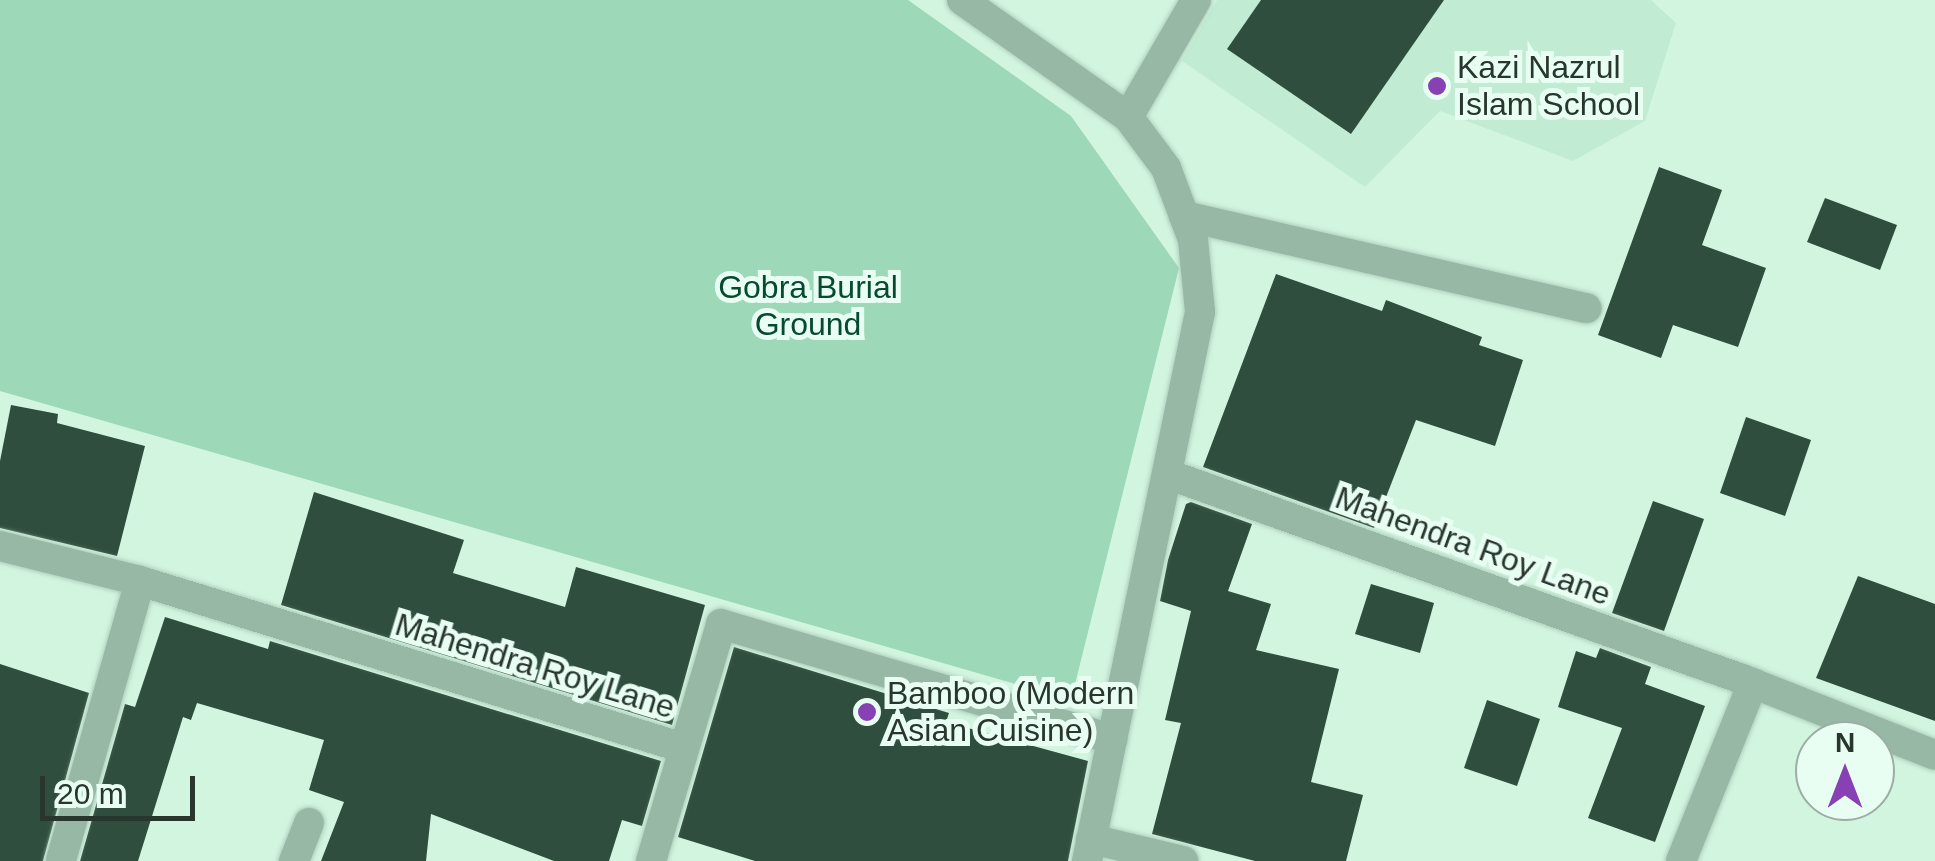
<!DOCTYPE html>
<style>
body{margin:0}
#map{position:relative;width:1935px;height:861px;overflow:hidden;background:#d2f5e0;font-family:Arial,sans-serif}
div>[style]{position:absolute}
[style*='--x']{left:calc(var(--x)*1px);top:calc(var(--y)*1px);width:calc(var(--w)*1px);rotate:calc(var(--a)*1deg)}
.built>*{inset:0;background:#c1ecd3}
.green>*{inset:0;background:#9dd8b8}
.building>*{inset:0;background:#304e3e}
.roads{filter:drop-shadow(0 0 2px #b0cfbc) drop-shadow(0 0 2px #b0cfbc)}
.minor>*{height:30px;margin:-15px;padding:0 15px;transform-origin:15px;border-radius:15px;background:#96b8a5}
.tertiary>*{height:30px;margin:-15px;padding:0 15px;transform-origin:15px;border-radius:15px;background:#96b8a5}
.dots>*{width:28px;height:28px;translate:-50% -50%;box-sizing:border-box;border:5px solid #e9fef2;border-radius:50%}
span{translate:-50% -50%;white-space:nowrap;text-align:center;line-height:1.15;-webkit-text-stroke:10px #e9fef2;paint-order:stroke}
.poi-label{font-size:32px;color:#28362e}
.left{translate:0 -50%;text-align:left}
.park-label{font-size:32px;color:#064b30}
.street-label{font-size:32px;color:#28362e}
.north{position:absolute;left:1795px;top:721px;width:100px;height:100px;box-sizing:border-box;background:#e9fef2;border:2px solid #9caea4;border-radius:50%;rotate:0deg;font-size:28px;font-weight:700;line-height:40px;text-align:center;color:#28362e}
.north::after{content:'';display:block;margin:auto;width:35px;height:45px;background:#8841b4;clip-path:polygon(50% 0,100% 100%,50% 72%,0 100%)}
.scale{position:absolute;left:40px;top:776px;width:155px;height:45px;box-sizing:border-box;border:5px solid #28362e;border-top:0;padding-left:12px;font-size:30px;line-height:35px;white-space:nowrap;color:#28362e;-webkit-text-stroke:8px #e9fef2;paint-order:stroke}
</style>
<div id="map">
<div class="built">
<i style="clip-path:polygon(1217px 0,1651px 0,1676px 23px,1645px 121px,1573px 161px,1440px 111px,1365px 187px,1182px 61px)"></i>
</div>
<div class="green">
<i style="clip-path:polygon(0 0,908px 0,1071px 116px,1179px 268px,1071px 700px,0 391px)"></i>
</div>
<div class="building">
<i style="clip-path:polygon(1261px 0,1444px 0,1351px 134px,1227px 49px)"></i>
<i style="clip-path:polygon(1659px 167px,1722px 190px,1702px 245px,1766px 268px,1738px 347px,1673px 325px,1661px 358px,1598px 335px)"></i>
<i style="clip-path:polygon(1825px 198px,1897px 225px,1880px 270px,1807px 242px)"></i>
<i style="clip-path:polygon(1276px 274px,1382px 311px,1386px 300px,1482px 337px,1479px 345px,1523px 360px,1495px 446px,1416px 420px,1374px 528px,1203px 467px)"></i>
<i style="clip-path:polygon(11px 405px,58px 414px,57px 423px,145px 446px,117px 556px,0 528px,0 461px)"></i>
<i style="clip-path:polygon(1746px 417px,1811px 440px,1785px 516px,1720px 493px)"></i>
<i style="clip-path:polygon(314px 492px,464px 540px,453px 573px,565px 607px,576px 567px,705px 605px,672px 725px,281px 605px)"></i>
<i style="clip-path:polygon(1653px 501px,1704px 519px,1664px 631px,1612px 613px)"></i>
<i style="clip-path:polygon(1191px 502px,1252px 524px,1228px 591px,1271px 604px,1256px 650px,1339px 669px,1311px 782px,1363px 795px,1346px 861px,1255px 861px,1152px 834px,1181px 723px,1165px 720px,1191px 611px,1160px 601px,1168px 560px,1186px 504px)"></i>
<i style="clip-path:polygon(1858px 576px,1935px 604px,1935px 721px,1816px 678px)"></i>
<i style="clip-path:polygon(1371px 584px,1434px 603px,1420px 653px,1355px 634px)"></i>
<i style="clip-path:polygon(165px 617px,268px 649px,270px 641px,661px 761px,642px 826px,622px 820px,609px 861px,554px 861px,431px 814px,426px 861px,321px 861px,344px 802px,309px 790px,324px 740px,197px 703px,191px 720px,183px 717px,138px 861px,80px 861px,125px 704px,135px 707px)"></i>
<i style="clip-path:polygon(734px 647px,949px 713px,946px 722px,1088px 761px,1068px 861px,755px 861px,678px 837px)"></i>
<i style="clip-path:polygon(1600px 648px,1651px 667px,1645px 684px,1705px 706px,1655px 842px,1588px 818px,1622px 728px,1558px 707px,1576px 651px,1596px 658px)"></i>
<i style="clip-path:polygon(0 664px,89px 693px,43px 861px,0 861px)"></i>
<i style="clip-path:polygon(1487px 700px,1540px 719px,1517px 786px,1464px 768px)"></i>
</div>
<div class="roads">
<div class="minor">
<i style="--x:1128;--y:117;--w:135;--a:-59.8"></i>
<i style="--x:1184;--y:216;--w:413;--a:12.9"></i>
<i style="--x:1170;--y:475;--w:607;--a:19.63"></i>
<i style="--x:1742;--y:679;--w:207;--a:21.5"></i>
<i style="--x:0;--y:546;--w:144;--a:14"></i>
<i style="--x:140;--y:581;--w:291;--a:105.8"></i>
<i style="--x:140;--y:581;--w:569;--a:17.07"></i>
<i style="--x:1091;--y:839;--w:95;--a:13.4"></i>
<i style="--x:294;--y:861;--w:41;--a:-68.5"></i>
<i style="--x:651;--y:861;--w:247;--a:-73.5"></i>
<i style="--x:721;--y:624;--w:408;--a:16.4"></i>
<i style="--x:1681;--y:861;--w:192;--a:-68"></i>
</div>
<div class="tertiary">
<i style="--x:962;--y:0;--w:203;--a:35.2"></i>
<i style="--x:1128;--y:117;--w:64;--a:53.3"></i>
<i style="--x:1166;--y:168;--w:77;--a:69.4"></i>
<i style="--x:1193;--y:240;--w:72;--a:84.4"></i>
<i style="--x:1200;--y:312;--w:561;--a:101.63"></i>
</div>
</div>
<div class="dots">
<i style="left:1437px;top:86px;background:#8841b4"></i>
<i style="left:867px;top:712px;background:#8841b4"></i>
</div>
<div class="poi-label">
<span class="left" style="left:1457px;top:86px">Kazi Nazrul<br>Islam School</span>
<span class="left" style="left:887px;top:712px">Bamboo (Modern<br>Asian Cuisine)</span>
</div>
<div class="park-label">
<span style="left:808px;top:306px">Gobra Burial<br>Ground</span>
</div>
<div class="street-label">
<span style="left:1473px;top:546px;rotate:20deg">Mahendra Roy Lane</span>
<span style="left:535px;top:666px;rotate:17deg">Mahendra Roy Lane</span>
</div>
<div class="north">N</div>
<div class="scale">20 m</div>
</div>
